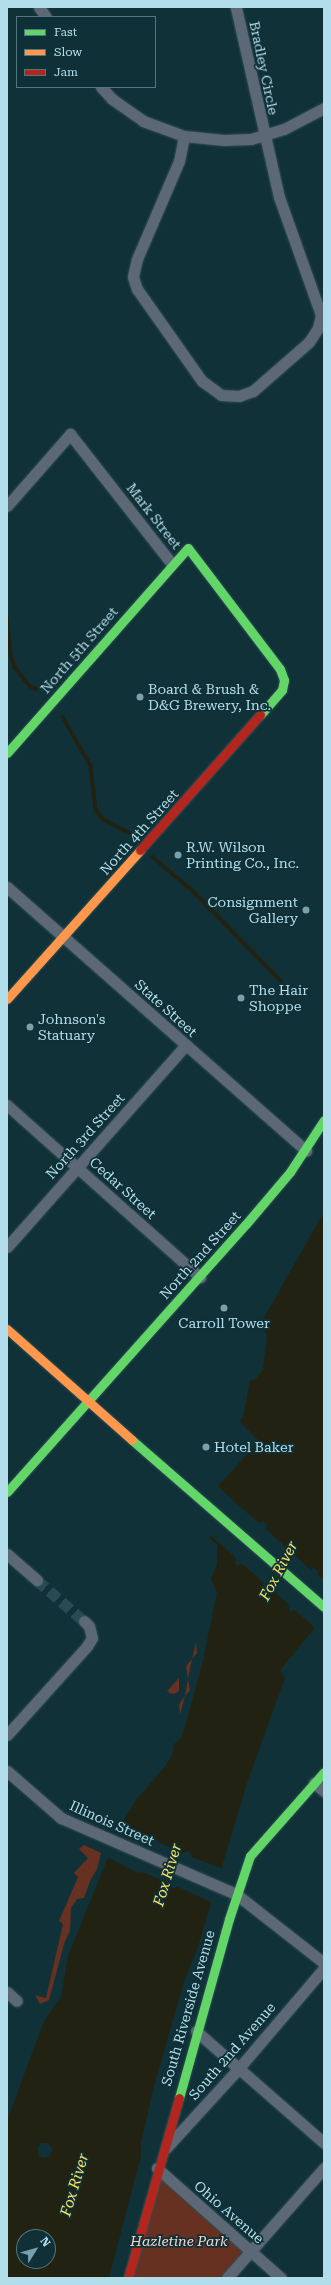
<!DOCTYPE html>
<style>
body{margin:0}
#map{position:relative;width:331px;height:2285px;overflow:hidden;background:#103138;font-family:"Roboto Serif",serif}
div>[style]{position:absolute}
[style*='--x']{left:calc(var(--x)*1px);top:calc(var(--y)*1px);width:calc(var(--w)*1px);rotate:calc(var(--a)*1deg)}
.green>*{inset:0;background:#663121}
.water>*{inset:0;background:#222212}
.pier>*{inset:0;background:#103138}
.stream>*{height:3.5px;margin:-1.75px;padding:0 1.75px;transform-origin:1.75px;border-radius:1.75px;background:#222212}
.street-tunnel>*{height:11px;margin-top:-5.5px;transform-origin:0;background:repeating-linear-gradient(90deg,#284b53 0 11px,transparent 0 16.5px)}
.roads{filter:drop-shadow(0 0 1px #304e55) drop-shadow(0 0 1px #304e55)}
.street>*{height:11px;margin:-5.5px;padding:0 5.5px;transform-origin:5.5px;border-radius:5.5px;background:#5c6875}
.fast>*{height:9px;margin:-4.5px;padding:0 4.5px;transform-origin:4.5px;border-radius:4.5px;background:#63d668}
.slow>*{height:9px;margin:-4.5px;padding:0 4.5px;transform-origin:4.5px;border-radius:4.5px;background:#ff974d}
.jam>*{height:9px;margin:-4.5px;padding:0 4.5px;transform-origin:4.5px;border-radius:4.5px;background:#b3261e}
.dots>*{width:11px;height:11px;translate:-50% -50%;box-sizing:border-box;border:2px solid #103037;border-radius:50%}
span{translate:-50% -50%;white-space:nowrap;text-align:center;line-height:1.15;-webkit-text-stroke:3.5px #103037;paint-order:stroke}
.street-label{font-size:14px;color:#b2deeb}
.poi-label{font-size:14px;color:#b2deeb}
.left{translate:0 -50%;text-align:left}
.right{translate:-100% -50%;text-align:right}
.park-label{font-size:14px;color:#f6d6cd;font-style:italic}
.water-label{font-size:15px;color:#fde15d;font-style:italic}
.frame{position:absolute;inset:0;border:8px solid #b2deeb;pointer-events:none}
.legend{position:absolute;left:16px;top:16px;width:140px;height:72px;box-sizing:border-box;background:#103037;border:1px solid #51767f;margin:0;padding:5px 7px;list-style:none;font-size:12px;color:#b2deeb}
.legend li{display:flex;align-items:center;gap:8px;height:20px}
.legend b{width:20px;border:1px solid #51767f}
.north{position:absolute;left:16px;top:2229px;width:40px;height:40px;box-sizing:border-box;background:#103037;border:1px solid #51767f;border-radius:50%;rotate:53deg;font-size:11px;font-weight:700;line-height:16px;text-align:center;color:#b2deeb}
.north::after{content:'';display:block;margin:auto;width:14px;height:18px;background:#79a1ac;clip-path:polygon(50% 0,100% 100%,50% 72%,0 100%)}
</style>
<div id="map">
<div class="green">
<i style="clip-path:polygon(196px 1642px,197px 1653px,192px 1659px,188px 1679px,190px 1690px,185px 1696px,180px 1715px,179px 1704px,185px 1696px,188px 1679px,186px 1666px,192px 1659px)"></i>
<i style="clip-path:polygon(179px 1678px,179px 1691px,174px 1694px,170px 1693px,167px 1691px)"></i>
<i style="clip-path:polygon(84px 1845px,101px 1853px,97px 1869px,90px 1881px,84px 1898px,77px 1899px,71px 1908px,70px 1931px,65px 1941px,49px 2000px,40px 2004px,35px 1995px,46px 1998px,63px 1924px,59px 1921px,78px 1877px,74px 1873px,88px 1858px,79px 1849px)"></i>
<i style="clip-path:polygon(159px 2175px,248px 2252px,224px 2278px,129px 2278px)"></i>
</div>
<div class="water">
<i style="clip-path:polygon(evenodd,324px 1212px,324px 1617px,280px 1670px,285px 1678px,247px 1783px,198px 1947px,184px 1982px,154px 2086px,141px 2142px,141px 2156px,109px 2278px,7px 2278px,7px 2121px,44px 2021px,61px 1997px,68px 1956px,122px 1823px,136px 1800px,167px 1764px,174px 1750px,173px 1745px,180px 1739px,184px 1730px,202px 1665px,217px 1593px,211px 1579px,217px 1564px,217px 1544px,209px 1538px,211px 1535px,214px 1538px,236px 1503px,218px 1486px,259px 1441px,240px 1422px,244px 1413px,250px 1380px,255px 1380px,263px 1369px,267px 1337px,261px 1323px,324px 1212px,41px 2143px,48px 2143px,52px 2148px,51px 2155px,45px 2158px,39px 2156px,37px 2149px,41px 2143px,324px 1212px,24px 2237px,48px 2237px,48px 2261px,24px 2261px,24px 2237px)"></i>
</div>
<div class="pier">
<i style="clip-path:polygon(236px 1503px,259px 1523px,264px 1521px,267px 1525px,266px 1529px,311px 1570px,313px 1567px,318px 1571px,318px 1575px,324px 1581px,324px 1617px,315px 1628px,295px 1610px,290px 1612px,288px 1604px,268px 1586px,264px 1588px,263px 1582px,242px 1564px,237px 1565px,235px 1563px,236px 1558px,214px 1538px)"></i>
<i style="clip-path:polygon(119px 1825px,149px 1838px,154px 1836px,158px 1842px,183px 1853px,189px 1851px,192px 1857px,223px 1869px,213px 1903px,178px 1887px,173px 1888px,170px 1884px,143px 1872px,138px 1873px,105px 1856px)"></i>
</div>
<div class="stream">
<i style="--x:7;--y:616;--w:39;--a:84"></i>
<i style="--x:11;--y:655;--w:13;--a:72"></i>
<i style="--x:15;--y:667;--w:24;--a:52"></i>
<i style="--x:30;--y:686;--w:7;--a:27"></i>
<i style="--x:63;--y:717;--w:56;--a:60.3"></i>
<i style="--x:91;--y:766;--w:44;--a:83.5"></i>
<i style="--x:96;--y:810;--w:11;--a:52"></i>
<i style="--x:103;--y:819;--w:30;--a:28"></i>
<i style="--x:153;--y:857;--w:51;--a:40.2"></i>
<i style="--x:192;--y:890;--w:127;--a:45.6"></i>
</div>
<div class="street-tunnel">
<i style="--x:37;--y:1580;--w:62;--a:41.1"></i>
</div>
<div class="roads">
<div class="street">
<i style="--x:39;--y:7;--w:12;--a:55"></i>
<i style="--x:101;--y:87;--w:16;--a:47"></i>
<i style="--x:112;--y:99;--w:38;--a:35"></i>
<i style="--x:143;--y:121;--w:44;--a:20.1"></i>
<i style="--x:184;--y:136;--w:40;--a:5.7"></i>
<i style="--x:224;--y:140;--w:27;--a:-2"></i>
<i style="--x:251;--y:139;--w:34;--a:-17"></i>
<i style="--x:284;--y:129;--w:45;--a:-27.7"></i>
<i style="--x:184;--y:136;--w:25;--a:101"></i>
<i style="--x:179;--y:161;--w:107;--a:113.2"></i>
<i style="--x:137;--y:259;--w:18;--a:103"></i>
<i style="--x:133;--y:277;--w:13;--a:72"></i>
<i style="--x:137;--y:289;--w:113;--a:54.8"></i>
<i style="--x:202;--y:381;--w:24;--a:36"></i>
<i style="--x:221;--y:395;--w:18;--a:3"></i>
<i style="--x:239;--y:396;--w:15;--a:-20"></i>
<i style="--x:253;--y:391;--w:74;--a:-41.2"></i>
<i style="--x:309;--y:342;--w:17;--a:-57"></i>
<i style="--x:318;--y:328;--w:13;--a:-77"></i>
<i style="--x:321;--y:315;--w:125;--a:-109.6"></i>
<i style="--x:279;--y:197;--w:195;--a:-102.8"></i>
<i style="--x:7;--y:506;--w:96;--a:-48.8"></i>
<i style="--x:70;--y:434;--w:165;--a:51.9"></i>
<i style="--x:7;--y:887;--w:399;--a:41.4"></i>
<i style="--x:7;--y:1105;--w:259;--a:41.7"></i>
<i style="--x:7;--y:1247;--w:270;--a:-48.5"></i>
<i style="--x:7;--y:1554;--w:40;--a:41"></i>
<i style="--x:7;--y:1735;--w:120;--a:-48"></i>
<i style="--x:87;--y:1646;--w:9;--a:-58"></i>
<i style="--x:92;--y:1638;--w:12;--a:-104"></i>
<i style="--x:89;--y:1626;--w:7;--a:-135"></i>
<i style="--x:7;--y:1771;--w:72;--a:41"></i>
<i style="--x:61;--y:1818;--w:191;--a:23.5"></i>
<i style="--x:236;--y:1894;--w:112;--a:38.1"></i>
<i style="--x:314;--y:1783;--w:13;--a:39"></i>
<i style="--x:7;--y:1992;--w:13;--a:42"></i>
<i style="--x:196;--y:2031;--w:170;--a:41.2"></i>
<i style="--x:166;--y:2148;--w:108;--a:-47.6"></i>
<i style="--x:239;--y:2068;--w:131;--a:-49.6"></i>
<i style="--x:157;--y:2168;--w:166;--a:41.6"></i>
<i style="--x:227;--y:2278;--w:147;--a:-48.6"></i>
</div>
<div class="fast">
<i style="--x:7;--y:753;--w:273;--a:-48.6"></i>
<i style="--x:188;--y:548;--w:152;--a:52.8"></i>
<i style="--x:280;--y:669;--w:12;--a:70"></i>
<i style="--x:284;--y:680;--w:10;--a:101"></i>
<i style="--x:282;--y:690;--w:33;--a:131"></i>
<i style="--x:132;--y:1440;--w:254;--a:41"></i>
<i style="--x:7;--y:1492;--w:359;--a:-48.3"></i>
<i style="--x:246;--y:1224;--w:68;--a:-49.8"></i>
<i style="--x:290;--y:1172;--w:62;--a:-56.8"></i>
<i style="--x:179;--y:2098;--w:186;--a:-74.4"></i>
<i style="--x:229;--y:1919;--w:66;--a:-71.6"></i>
<i style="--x:250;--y:1856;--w:112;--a:-48.6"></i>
</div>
<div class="slow">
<i style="--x:7;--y:999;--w:200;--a:-48.2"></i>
<i style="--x:7;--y:1329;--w:167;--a:41.6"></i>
</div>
<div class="jam">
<i style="--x:140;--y:850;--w:181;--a:-48.4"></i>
<i style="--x:128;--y:2278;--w:187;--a:-74.2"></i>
</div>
</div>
<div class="dots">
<i style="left:140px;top:697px;background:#79a1ac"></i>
<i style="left:178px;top:855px;background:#79a1ac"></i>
<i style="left:306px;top:910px;background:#79a1ac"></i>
<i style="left:241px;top:998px;background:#79a1ac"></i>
<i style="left:30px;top:1027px;background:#79a1ac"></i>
<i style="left:224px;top:1308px;background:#79a1ac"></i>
<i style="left:206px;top:1447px;background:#79a1ac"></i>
</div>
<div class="street-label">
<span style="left:264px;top:68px;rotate:78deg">Bradley Circle</span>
<span style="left:154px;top:516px;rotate:52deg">Mark Street</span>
<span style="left:79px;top:650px;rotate:-49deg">North 5th Street</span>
<span style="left:139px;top:832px;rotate:-48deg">North 4th Street</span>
<span style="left:166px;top:1008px;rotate:42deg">State Street</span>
<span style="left:85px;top:1136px;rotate:-48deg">North 3rd Street</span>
<span style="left:123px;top:1188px;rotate:42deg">Cedar Street</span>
<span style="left:200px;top:1255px;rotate:-48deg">North 2nd Street</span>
<span style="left:112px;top:1823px;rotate:24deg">Illinois Street</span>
<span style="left:188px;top:2008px;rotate:-74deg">South Riverside Avenue</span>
<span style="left:232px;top:2051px;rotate:-49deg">South 2nd Avenue</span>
<span style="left:229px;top:2212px;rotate:41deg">Ohio Avenue</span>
</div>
<div class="poi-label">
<span class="left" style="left:148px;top:697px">Board &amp; Brush &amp;<br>D&amp;G Brewery, Inc.</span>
<span class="left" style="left:186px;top:855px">R.W. Wilson<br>Printing Co., Inc.</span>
<span class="right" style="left:298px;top:910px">Consignment<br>Gallery</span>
<span class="left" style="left:249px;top:998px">The Hair<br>Shoppe</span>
<span class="left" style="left:38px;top:1027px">Johnson's<br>Statuary</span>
<span style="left:224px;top:1323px">Carroll Tower</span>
<span class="left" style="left:214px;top:1447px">Hotel Baker</span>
</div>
<div class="park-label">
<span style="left:179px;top:2241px">Hazletine Park</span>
</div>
<div class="water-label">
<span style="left:279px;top:1571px;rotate:-62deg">Fox River</span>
<span style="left:168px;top:1875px;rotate:-73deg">Fox River</span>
<span style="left:75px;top:2185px;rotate:-73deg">Fox River</span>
</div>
<div class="frame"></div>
<ul class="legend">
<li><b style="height:5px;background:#63d668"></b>Fast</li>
<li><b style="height:5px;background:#ff974d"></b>Slow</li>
<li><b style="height:5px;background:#b3261e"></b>Jam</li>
</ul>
<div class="north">N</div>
</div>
